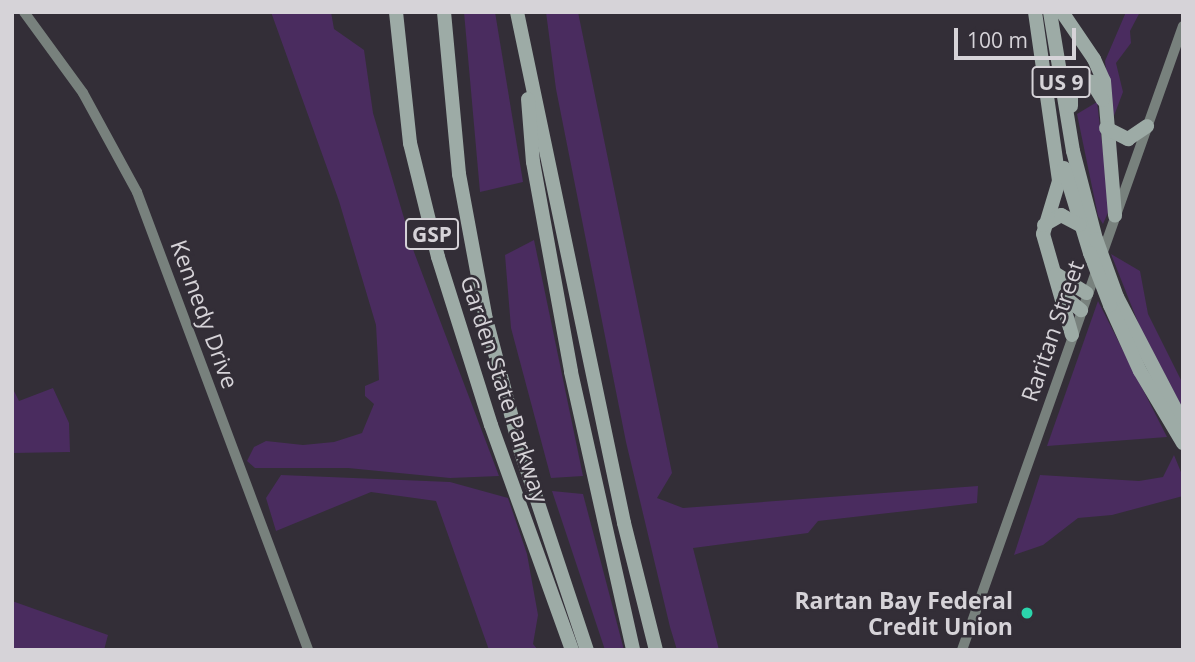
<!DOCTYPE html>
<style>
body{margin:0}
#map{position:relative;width:1195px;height:662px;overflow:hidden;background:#332e37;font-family:"Open Sans",sans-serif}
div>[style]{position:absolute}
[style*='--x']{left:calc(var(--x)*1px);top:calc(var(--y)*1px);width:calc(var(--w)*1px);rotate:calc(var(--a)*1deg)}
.green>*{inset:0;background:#4a2c5f}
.secondary>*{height:10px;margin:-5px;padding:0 5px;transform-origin:5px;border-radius:5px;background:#78817d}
.highway>*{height:14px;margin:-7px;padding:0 7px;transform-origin:7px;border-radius:7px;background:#9daba6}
.highway-bridge>*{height:14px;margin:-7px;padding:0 7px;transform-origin:7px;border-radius:7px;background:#9daba6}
.dots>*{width:19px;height:19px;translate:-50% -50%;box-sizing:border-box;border:4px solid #332e37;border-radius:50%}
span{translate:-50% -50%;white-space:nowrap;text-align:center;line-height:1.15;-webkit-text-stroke:5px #332e37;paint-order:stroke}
.shield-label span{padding:2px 5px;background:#332e37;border:2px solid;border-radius:5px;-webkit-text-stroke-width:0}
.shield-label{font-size:21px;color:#d6d3d8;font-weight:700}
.street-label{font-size:23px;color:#d6d3d8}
.poi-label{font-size:23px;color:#d6d3d8;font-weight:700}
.right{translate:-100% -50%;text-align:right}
.frame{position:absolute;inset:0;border:14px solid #d6d3d8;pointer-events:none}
.scale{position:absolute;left:954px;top:28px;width:122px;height:32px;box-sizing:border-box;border:4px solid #d6d3d8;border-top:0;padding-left:9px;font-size:21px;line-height:24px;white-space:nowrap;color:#d6d3d8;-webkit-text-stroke:5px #332e37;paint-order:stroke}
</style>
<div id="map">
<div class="green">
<i style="clip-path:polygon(271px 12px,331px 12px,334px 29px,364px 50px,373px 113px,414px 252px,499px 476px,450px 478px,348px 468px,255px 468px,247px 461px,254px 447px,266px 441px,303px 445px,334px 442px,362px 433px,374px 404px,365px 396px,365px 386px,379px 380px,376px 325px,339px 201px)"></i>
<i style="clip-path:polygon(464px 12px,495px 12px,523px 182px,480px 192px)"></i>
<i style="clip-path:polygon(546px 12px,578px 12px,672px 473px,657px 498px,683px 508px,978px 486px,977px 503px,818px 521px,808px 533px,693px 548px,719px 650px,677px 650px,670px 627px,626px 442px,556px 89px)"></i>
<i style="clip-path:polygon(1126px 12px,1140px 12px,1130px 31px,1131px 43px,1116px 63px,1123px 92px,1112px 121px,1105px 61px)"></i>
<i style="clip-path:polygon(1097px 102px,1110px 208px,1103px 224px,1098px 216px,1077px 114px)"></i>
<i style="clip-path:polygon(534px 240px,548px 307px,583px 476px,551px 478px,511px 328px,505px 255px)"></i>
<i style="clip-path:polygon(1111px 254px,1140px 271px,1148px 314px,1183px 384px,1183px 409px,1139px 325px)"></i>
<i style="clip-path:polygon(1098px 301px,1167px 437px,1047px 446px)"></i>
<i style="clip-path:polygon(12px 387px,19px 401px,53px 388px,69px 423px,70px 452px,12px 453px)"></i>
<i style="clip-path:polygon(1174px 455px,1183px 477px,1183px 496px,1112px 515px,1078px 518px,1043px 545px,1014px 555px,1040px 475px,1139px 481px,1163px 477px)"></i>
<i style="clip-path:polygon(281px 475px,450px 482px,508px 498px,527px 554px,538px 615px,533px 644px,538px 650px,489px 650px,436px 501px,371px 492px,276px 531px,266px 498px)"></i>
<i style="clip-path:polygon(552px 491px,583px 494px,624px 650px,605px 650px)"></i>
<i style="clip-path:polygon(12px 601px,108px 635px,104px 650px,12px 650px)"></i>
</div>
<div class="secondary">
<i style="--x:24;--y:12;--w:100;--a:53.9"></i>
<i style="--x:83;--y:93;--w:113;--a:61.4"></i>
<i style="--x:137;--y:192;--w:489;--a:69.5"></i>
<i style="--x:962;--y:650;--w:662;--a:-70.5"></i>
</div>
<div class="highway">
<i style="--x:396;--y:12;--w:132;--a:83.9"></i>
<i style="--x:410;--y:143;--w:117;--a:76.2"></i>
<i style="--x:438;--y:257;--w:176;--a:72.5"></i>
<i style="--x:491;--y:425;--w:239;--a:70.2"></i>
<i style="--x:444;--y:12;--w:163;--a:84.7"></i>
<i style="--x:459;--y:174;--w:147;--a:79.5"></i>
<i style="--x:486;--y:319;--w:134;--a:75.3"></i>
<i style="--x:520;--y:449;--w:212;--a:71.6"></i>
<i style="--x:517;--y:12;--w:522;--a:78.17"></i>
<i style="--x:624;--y:523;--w:131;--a:75.9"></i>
<i style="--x:1035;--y:12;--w:171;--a:81.9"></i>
<i style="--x:1059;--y:181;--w:55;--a:106.8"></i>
<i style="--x:1043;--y:234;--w:105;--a:74"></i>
<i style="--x:1050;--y:12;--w:141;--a:80.6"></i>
<i style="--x:1073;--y:151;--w:91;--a:75.4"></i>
<i style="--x:1062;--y:12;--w:57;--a:55.8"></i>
<i style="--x:1094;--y:59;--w:24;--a:66"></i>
<i style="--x:1104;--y:81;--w:135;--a:85.3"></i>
<i style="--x:528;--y:99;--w:63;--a:85.5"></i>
<i style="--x:533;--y:162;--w:213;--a:79.7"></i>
<i style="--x:571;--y:372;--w:285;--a:77.4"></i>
<i style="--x:1071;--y:106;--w:16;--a:-90"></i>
<i style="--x:1071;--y:90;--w:16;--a:-45"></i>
<i style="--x:1082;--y:79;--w:10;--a:17"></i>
<i style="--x:1092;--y:82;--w:21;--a:59"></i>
<i style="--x:1106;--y:128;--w:25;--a:27"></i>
<i style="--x:1128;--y:139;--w:23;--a:-34"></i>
<i style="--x:1064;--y:168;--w:89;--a:73"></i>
<i style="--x:1044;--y:225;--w:20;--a:-30"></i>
<i style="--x:1061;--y:215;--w:21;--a:28"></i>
<i style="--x:1056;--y:274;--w:36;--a:32"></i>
<i style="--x:1061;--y:294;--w:26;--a:39"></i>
<i style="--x:1117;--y:297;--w:143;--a:62.5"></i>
<i style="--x:1110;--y:305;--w:72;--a:65.6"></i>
<i style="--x:1140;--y:371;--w:84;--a:59.2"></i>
</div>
<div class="highway-bridge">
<i style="--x:1096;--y:239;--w:62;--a:70.1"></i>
<i style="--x:1090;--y:253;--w:56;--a:69"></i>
</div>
<div class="dots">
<i style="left:1027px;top:613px;background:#2bd5ac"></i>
</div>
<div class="shield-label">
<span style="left:1061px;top:82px">US 9</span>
<span style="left:432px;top:234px">GSP</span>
</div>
<div class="street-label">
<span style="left:205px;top:314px;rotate:70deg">Kennedy Drive</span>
<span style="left:1052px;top:331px;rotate:-71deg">Raritan Street</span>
<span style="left:505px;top:389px;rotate:72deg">Garden State Parkway</span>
</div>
<div class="poi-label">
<span class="right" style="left:1013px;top:613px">Rartan Bay Federal<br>Credit Union</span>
</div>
<div class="frame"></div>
<div class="scale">100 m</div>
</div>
